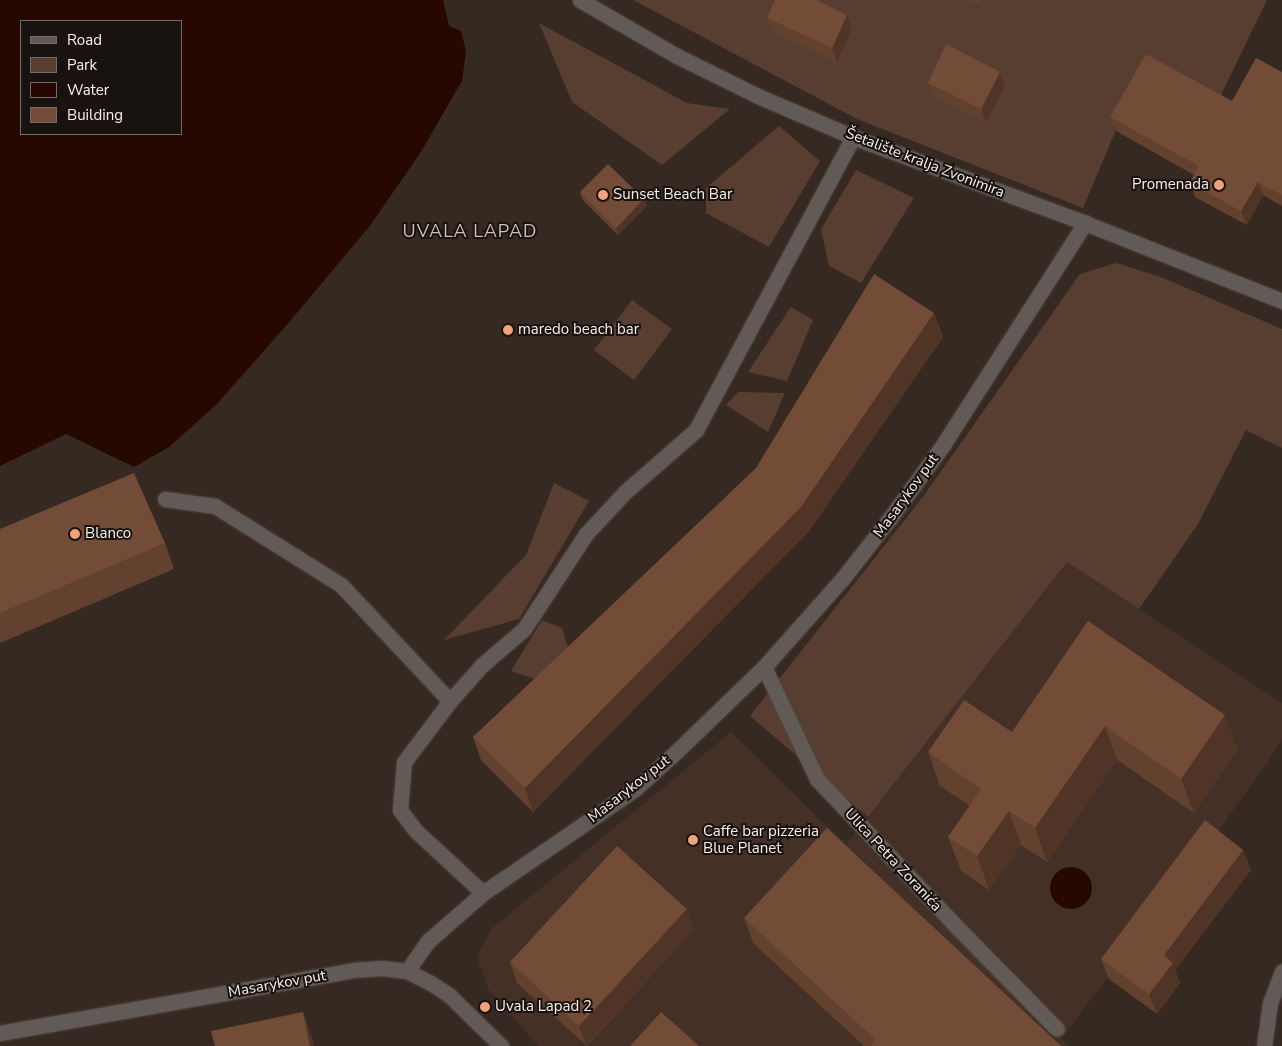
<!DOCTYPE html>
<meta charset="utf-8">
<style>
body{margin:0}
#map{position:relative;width:1282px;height:1046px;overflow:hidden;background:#362921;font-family:"Nunito Sans",sans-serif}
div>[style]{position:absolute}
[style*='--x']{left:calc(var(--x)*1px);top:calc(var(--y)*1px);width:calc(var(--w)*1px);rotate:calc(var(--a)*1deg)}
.built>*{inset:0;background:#443026}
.green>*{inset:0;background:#583e30}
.water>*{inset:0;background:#270800}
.round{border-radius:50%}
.roads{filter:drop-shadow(0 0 1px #51453d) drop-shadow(0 0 1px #51453d)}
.minor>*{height:15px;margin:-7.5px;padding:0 7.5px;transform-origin:7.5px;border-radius:7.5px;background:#615a57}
.wall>*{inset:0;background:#62412f}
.shaded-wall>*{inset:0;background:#503526}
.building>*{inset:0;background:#724c37}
.dots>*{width:14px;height:14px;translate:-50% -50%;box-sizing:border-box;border:2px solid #191310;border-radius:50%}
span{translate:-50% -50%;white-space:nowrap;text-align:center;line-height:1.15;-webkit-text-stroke:4px #191310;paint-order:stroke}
.street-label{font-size:15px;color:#f9efea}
.poi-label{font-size:15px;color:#f9efea}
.right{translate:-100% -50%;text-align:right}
.left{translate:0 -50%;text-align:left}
.quarter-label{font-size:18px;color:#d1beb5;letter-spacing:1px}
.legend{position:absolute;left:20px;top:20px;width:162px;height:115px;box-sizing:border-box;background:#191310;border:1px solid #736b67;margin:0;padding:6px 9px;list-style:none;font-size:15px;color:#f9efea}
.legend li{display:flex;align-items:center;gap:10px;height:25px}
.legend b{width:25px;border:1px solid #736b67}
</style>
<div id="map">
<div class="built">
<i style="clip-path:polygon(1067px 562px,1282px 703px,1282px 738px,1270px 759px,1212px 840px,1061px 1039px,1070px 1046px,538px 1046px,488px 989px,477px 957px,491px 929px,731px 732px,819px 819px,847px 844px)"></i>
</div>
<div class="green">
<i style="clip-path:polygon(633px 0,1267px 0,1220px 97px,1146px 59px,1083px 208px,857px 119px)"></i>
<i style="clip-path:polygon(539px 23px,687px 103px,730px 109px,662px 165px,572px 102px)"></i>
<i style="clip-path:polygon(779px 126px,820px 161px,769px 247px,706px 213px,706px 188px)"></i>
<i style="clip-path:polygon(856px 170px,914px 198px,861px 283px,829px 266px,821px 229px)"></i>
<i style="clip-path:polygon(1116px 263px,1161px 277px,1282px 329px,1282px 448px,1246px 430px,1198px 524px,1139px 609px,1067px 562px,868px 817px,750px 716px,925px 494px,1080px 274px)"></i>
<i style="clip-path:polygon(632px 300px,672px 329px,634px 380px,594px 350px)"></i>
<i style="clip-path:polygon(791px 307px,813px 320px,787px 381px,748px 372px)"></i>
<i style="clip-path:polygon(738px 392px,785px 393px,768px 432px,726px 405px)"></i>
<i style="clip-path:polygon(554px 483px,589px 501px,519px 619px,444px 640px,526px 555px)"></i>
<i style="clip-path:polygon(542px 620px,562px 628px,569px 650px,535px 679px,511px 671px)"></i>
</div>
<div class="water">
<i style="clip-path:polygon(evenodd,0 0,443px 0,449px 26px,461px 31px,466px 51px,462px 81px,419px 155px,369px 227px,285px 327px,216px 405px,169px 447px,134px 467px,66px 434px,0 466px,0 0,181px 21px,181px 134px,21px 134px,21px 21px,181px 21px)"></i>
<i class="round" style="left:1050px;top:867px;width:42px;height:42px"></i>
</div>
<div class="roads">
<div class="minor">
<i style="--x:580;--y:0;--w:112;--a:30"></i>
<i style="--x:677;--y:56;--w:90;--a:26.3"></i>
<i style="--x:758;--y:96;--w:103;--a:23.3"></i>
<i style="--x:853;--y:137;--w:247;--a:20.3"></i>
<i style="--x:1085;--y:223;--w:212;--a:21.6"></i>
<i style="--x:165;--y:499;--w:50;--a:8"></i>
<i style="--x:215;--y:506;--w:149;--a:32.1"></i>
<i style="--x:341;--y:585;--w:159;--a:46.8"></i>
<i style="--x:450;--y:701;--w:76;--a:127"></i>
<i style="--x:404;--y:762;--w:48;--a:94.8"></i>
<i style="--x:400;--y:810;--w:26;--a:53"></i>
<i style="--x:416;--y:831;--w:91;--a:42.8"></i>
<i style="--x:764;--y:667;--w:124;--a:64.7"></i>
<i style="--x:817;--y:779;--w:198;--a:46.6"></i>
<i style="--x:953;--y:923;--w:148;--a:45.5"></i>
<i style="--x:450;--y:701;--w:48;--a:-48.4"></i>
<i style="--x:482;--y:665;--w:55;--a:-40.6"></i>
<i style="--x:524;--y:629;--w:113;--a:-56.9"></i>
<i style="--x:586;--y:534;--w:57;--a:-47.1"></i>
<i style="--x:625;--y:492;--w:94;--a:-41.1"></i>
<i style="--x:696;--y:430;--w:332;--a:-61.8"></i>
<i style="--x:407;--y:971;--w:35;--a:-55"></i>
<i style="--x:427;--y:942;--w:74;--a:-41.2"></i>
<i style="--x:483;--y:893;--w:184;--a:-34.4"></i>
<i style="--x:635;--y:789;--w:57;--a:-42.1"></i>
<i style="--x:677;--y:751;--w:121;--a:-44"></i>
<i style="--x:764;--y:667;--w:119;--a:-48.4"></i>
<i style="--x:843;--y:578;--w:76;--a:-51.9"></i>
<i style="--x:890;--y:518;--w:90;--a:-54"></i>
<i style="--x:943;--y:445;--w:264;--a:-57.4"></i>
<i style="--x:0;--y:1033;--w:359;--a:-10.1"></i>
<i style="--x:353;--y:970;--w:29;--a:-4"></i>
<i style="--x:382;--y:968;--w:25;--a:7"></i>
<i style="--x:407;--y:971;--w:25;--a:27"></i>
<i style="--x:429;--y:982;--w:24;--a:33"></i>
<i style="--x:449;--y:995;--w:73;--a:44.4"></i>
<i style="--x:1264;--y:1046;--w:43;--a:-82.1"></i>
<i style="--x:1270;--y:1003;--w:34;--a:-69"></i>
</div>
</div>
<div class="wall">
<i style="clip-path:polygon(967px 0,981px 0,979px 4px)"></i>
<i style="clip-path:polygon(767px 18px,852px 28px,837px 62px,772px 32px)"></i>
<i style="clip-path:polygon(1000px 72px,1005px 86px,986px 123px,934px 97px,928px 83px)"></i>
<i style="clip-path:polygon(1282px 72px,1282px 206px,1263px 195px,1247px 225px,1195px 197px,1190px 183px,1194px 175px,1116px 131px,1110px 117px,1232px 101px)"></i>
<i style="clip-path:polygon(580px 192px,647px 206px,618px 235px,582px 199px)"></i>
<i style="clip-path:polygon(934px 313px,943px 337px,809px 531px,533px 812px,481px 760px,473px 737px)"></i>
<i style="clip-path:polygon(0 529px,165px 543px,174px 569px,0 643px)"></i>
<i style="clip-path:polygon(1088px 621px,1238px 749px,1194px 813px,1117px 760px,1047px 862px,1021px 845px,989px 890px,961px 871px,948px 837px,970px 806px,940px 786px,928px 752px,1012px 732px)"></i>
<i style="clip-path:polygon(1243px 850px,1251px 870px,1175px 970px,1180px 983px,1157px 1014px,1109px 979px,1101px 959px)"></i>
<i style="clip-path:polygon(744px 918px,1061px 1046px,864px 1046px,753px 943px)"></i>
<i style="clip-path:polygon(694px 929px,587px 1046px,517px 983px,510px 962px)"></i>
</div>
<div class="shaded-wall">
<i style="clip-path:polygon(847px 15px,852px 28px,837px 62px,832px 48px)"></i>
<i style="clip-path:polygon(1000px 72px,1005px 86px,986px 123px,981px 109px)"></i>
<i style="clip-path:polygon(1258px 182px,1263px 195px,1247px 225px,1241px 211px)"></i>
<i style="clip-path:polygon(644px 199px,647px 206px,618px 235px,616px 228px)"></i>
<i style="clip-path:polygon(934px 313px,943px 337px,809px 531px,533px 812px,525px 788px)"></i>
<i style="clip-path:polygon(1225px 715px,1238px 749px,1194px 813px,1181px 779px)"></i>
<i style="clip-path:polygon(1105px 726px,1117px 760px,1047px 862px,1035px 828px)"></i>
<i style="clip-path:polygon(1009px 811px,1021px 845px,989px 890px,977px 856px)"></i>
<i style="clip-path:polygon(1243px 850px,1251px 870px,1175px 970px,1180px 983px,1157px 1014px,1149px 994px,1164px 955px)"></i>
<i style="clip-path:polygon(687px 909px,694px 929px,586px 1046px,579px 1026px)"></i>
<i style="clip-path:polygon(303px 1012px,312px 1037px,314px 1046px,310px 1046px)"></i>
</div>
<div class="building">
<i style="clip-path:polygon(775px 0,816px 0,847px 15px,832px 48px,767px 18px)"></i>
<i style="clip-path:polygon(946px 44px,1000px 72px,981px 109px,928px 83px)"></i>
<i style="clip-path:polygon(1146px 54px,1232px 101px,1256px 58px,1282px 72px,1282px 195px,1258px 182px,1241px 211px,1190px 183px,1199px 166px,1110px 117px)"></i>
<i style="clip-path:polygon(608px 164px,644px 199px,616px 228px,580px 192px)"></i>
<i style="clip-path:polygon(874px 274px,934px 313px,801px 507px,525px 788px,473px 737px,756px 468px)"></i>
<i style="clip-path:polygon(134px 473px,165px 543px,0 613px,0 529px)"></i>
<i style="clip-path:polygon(1088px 621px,1225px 715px,1181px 779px,1105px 726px,1035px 828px,1009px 811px,977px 856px,948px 837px,981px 789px,928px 752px,964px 700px,1012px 732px)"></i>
<i style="clip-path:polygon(1205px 820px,1243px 850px,1164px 955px,1173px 963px,1149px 994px,1101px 959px)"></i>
<i style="clip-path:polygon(827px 828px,1061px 1046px,871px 1046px,876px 1040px,744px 918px)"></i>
<i style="clip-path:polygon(617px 846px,687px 909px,579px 1026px,510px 962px)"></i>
<i style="clip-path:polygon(303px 1012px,310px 1046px,215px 1046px,211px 1031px)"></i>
<i style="clip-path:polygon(661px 1012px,699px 1046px,630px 1046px)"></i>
</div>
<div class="dots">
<i style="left:1219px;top:185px;background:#f0a278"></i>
<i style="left:603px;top:195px;background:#f0a278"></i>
<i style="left:508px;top:330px;background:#f0a278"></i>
<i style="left:75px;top:534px;background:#f0a278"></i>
<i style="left:693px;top:840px;background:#f0a278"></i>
<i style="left:485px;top:1007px;background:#f0a278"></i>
</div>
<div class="street-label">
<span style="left:925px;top:163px;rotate:21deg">Šetalište kralja Zvonimira</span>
<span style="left:906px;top:496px;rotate:-54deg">Masarykov put</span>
<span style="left:629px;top:789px;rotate:-38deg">Masarykov put</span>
<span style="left:893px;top:860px;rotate:47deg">Ulica Petra Zoranića</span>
<span style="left:277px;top:984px;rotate:-10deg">Masarykov put</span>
</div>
<div class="poi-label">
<span class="right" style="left:1209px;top:185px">Promenada</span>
<span class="left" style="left:613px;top:195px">Sunset Beach Bar</span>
<span class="left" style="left:518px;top:330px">maredo beach bar</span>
<span class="left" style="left:85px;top:534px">Blanco</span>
<span class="left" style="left:703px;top:840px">Caffe bar pizzeria<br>Blue Planet</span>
<span class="left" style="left:495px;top:1007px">Uvala Lapad 2</span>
</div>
<div class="quarter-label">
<span style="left:470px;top:231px">UVALA LAPAD</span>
</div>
<ul class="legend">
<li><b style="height:6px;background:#615a57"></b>Road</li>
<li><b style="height:14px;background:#583e30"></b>Park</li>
<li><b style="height:14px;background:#270800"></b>Water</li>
<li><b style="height:14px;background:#724c37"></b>Building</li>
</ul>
</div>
